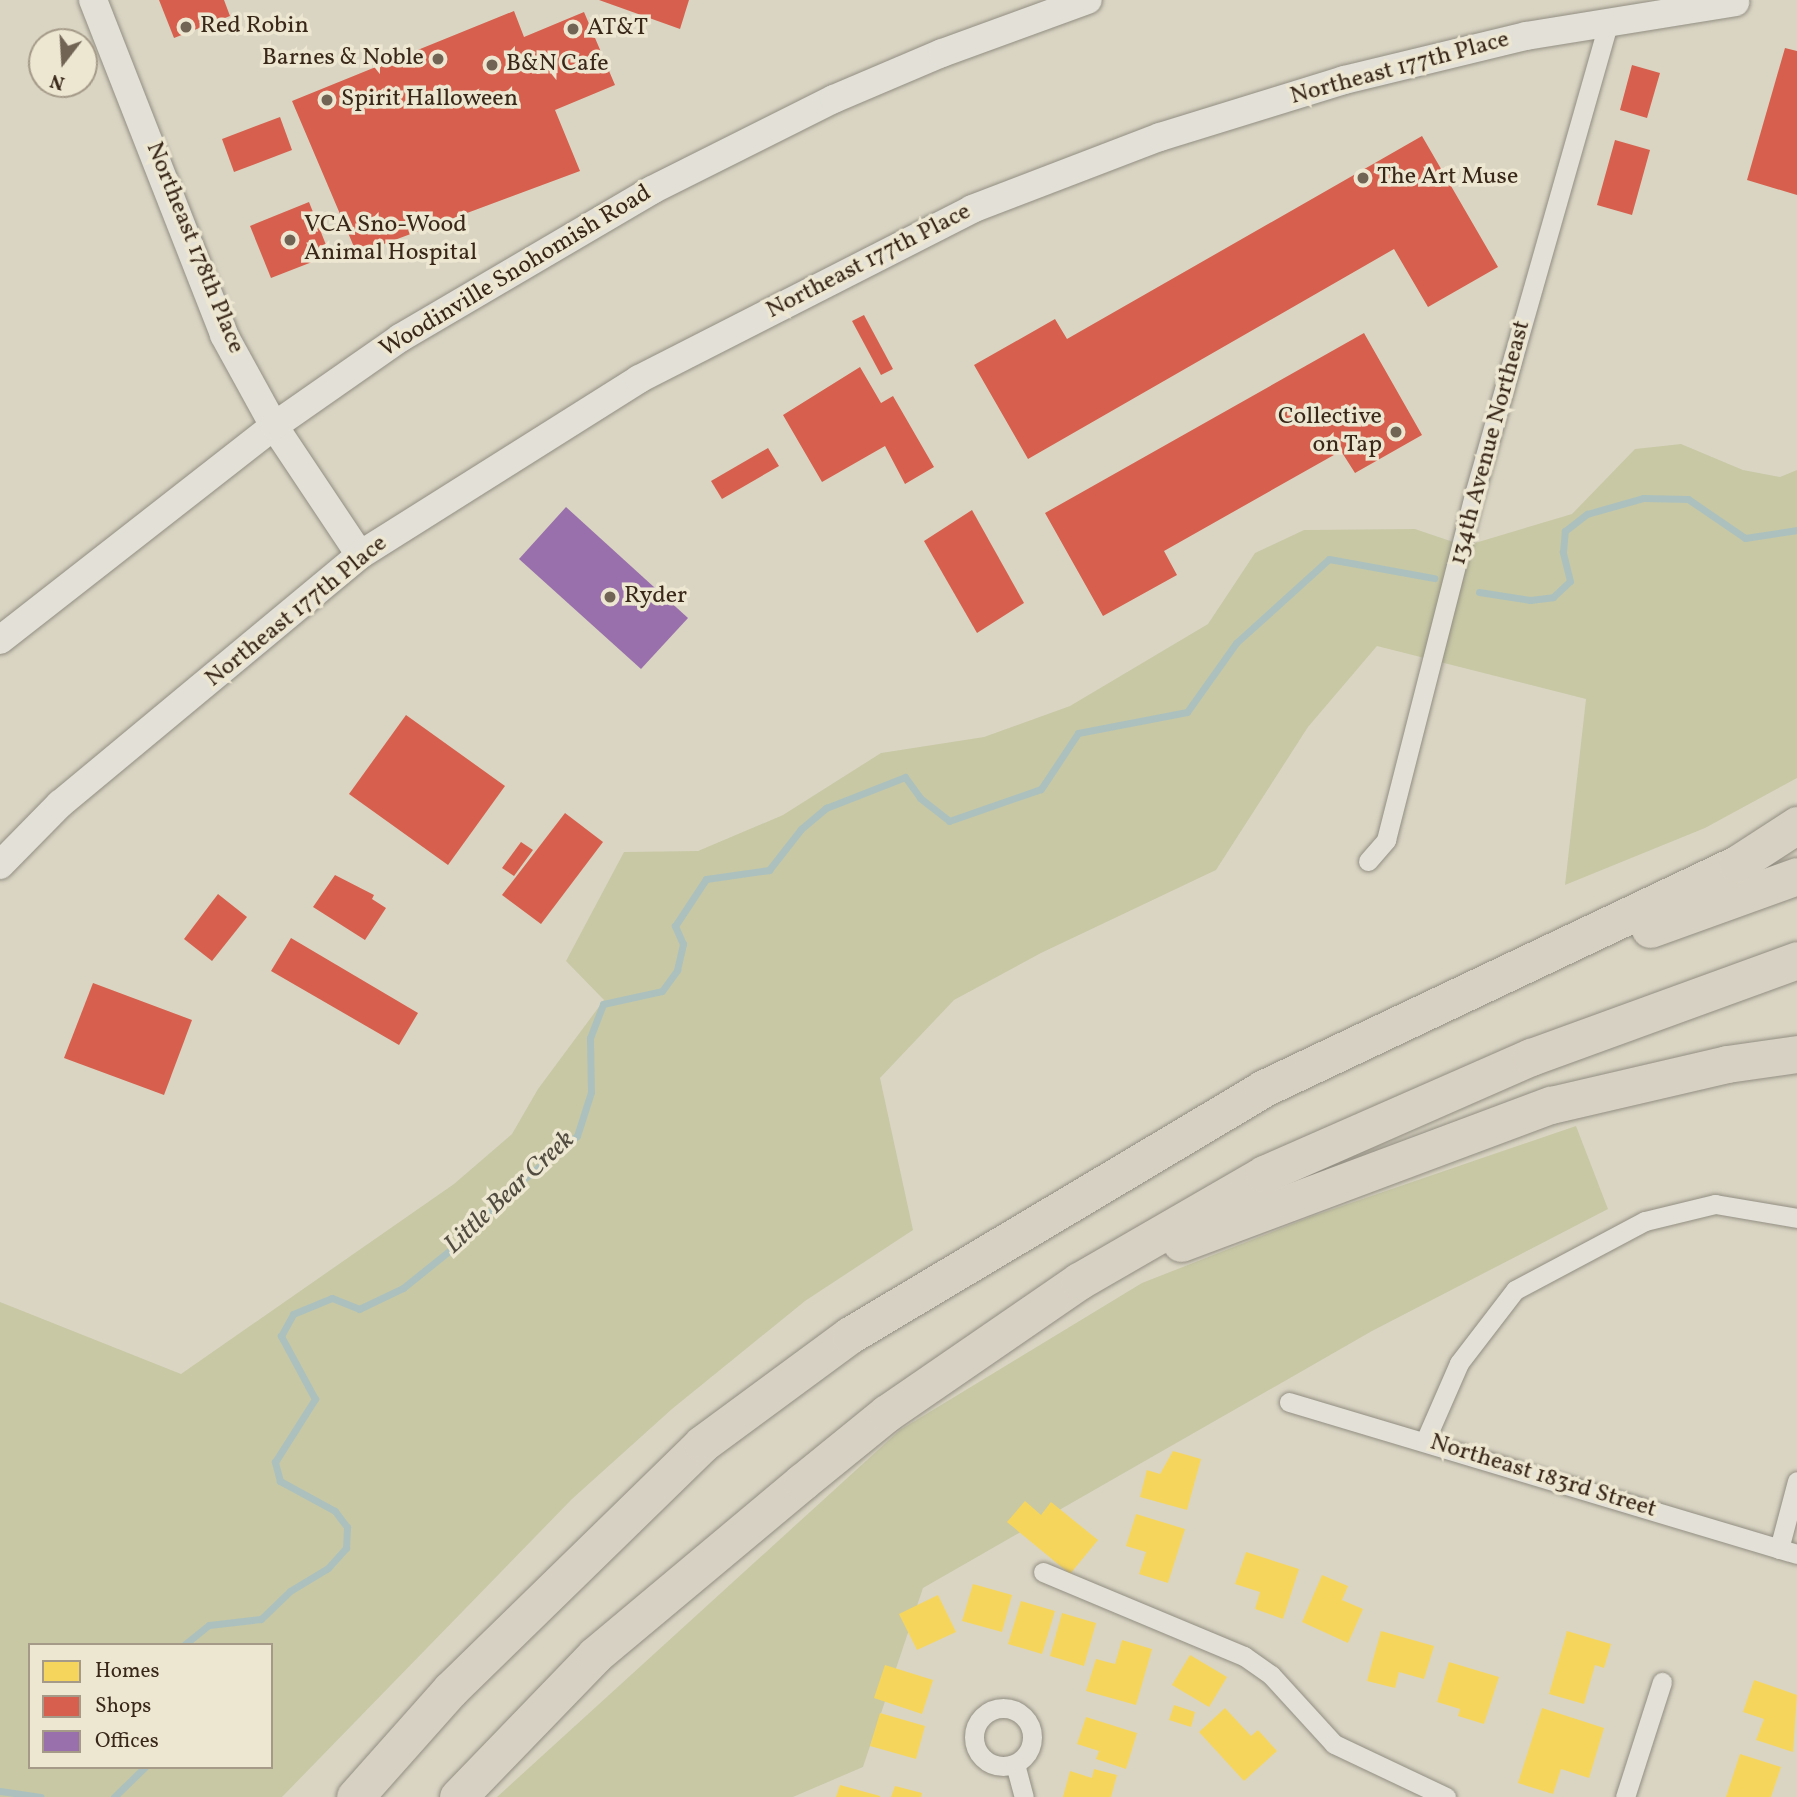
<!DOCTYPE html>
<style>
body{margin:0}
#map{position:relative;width:1797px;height:1797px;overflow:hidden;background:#dad5c3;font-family:Vollkorn,serif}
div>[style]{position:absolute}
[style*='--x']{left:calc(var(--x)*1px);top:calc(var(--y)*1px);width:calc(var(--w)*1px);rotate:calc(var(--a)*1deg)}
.green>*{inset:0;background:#c8c8a5}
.homes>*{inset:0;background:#f6d55c}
.shops>*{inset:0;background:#d6604d}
.offices>*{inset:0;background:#9970ab}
.stream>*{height:7px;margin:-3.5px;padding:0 3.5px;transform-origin:3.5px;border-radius:3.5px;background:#acc1bd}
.roads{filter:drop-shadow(0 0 2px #928e82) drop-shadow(0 0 2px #928e82)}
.street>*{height:19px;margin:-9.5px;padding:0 9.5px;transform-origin:9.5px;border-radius:9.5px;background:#e2e0d7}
.street>.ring{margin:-9.5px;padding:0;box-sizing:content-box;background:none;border:19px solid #e2e0d7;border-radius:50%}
.secondary>*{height:28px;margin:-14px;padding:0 14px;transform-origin:14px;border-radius:14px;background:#e2e0d7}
.highway>*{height:37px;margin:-18.5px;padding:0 18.5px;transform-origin:18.5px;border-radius:18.5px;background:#d7d1c3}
.dots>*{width:19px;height:19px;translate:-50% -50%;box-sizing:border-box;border:4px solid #ede7d2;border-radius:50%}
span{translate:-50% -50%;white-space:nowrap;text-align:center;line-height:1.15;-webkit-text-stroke:7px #ede7d2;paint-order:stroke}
.poi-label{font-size:24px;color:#392718}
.left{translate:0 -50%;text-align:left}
.right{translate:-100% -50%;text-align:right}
.street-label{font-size:24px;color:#392718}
.water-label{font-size:26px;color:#514b40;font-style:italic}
.legend{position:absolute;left:28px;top:1643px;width:245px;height:126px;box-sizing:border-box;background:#ede7d2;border:2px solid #a59a88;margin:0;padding:9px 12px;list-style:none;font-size:21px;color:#392718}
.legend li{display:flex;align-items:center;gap:14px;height:35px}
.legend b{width:35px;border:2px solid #a59a88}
.north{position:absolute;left:28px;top:28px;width:70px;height:70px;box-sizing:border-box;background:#ede7d2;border:2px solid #a59a88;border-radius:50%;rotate:197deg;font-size:19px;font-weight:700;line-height:28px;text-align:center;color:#392718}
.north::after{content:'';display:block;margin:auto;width:24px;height:32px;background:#716454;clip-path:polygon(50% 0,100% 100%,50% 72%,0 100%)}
</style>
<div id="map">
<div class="green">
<i style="clip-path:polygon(evenodd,1681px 444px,1743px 470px,1780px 477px,1797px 470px,1797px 778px,1705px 828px,1565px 885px,1586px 699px,1377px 646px,1308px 727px,1216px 870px,1041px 953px,954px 1000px,880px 1078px,913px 1230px,805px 1301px,672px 1409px,572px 1499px,282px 1797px,0 1797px,0 1302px,181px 1374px,454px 1184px,512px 1134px,538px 1089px,604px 1000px,566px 961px,624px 852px,698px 851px,783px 815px,881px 753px,984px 737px,1070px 706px,1208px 624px,1255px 553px,1304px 530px,1415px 529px,1465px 546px,1572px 514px,1635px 449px,1681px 444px,30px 1645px,271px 1645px,271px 1767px,30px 1767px,30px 1645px)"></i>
<i style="clip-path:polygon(1576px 1126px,1608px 1209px,1372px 1331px,923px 1588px,863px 1767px,793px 1797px,497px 1797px,900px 1430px,1142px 1283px,1310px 1217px)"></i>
</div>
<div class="homes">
<i style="clip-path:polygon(1173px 1451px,1201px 1459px,1187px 1510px,1140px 1497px,1147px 1470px,1160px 1474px)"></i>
<i style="clip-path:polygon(1025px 1501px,1041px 1515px,1051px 1502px,1098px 1540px,1070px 1574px,1007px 1522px)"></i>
<i style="clip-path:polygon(1136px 1514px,1185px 1529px,1168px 1583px,1139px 1574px,1146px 1552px,1126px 1546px)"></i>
<i style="clip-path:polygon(1246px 1552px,1299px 1569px,1283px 1619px,1255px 1609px,1260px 1592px,1235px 1584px)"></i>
<i style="clip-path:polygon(1322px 1575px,1348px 1586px,1342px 1600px,1363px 1609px,1348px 1643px,1302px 1622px)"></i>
<i style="clip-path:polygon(973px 1584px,1012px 1595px,1002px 1632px,962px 1621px)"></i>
<i style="clip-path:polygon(938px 1595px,956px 1632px,917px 1650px,899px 1614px)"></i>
<i style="clip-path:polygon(1021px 1601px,1055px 1611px,1042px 1654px,1008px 1644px)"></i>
<i style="clip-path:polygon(1062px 1613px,1096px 1623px,1084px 1666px,1050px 1656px)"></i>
<i style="clip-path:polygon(1381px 1631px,1434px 1646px,1424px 1679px,1399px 1672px,1395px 1688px,1367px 1681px)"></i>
<i style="clip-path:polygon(1567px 1631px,1611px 1644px,1604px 1668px,1595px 1665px,1584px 1704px,1549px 1694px)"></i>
<i style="clip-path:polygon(1122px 1640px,1152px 1649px,1136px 1705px,1086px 1691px,1096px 1659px,1115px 1664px)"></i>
<i style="clip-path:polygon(1190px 1655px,1227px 1677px,1209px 1707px,1172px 1685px)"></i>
<i style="clip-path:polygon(1449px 1662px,1499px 1677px,1484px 1724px,1458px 1716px,1460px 1709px,1437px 1702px)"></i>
<i style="clip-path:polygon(885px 1665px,933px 1680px,922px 1714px,874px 1698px)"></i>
<i style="clip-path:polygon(1754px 1680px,1797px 1695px,1793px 1752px,1756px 1740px,1764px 1719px,1743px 1712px)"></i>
<i style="clip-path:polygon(1174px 1705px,1195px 1712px,1191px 1727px,1169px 1720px)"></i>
<i style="clip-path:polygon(1225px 1708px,1251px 1736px,1258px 1730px,1277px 1751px,1244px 1781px,1199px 1732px)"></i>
<i style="clip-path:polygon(1542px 1708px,1604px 1728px,1589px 1778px,1561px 1769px,1553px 1794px,1518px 1783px)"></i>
<i style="clip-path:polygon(880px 1713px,925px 1726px,916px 1759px,870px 1746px)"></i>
<i style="clip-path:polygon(1086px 1717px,1137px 1733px,1126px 1769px,1096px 1759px,1099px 1751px,1077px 1744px)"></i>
<i style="clip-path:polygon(1740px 1754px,1781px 1767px,1771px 1797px,1726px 1797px)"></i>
<i style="clip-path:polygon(1094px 1769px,1117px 1775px,1111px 1797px,1063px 1797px,1070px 1771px,1092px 1778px)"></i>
<i style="clip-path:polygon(840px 1785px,880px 1796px,880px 1797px,836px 1797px)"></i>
<i style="clip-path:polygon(895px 1786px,922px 1793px,921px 1797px,891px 1797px)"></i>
</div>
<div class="shops">
<i style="clip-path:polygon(159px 0,224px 0,230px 16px,174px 38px)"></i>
<i style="clip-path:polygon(599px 0,689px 0,680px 29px)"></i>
<i style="clip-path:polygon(514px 11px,524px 37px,584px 12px,615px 85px,555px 110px,580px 171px,357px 254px,292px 101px)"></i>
<i style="clip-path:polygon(1785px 48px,1797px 51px,1797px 195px,1747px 180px)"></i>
<i style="clip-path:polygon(1632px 65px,1660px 73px,1647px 118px,1620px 110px)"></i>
<i style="clip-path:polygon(280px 117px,292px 150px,234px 172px,222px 139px)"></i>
<i style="clip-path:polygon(1422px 136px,1498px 267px,1428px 307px,1394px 249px,1028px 459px,974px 365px,1055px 319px,1067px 339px)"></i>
<i style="clip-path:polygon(1615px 140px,1650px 150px,1632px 215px,1597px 205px)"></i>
<i style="clip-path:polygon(309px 202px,330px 255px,271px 278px,250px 226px)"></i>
<i style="clip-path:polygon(864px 315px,893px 369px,881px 375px,852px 321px)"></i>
<i style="clip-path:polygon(1364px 333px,1422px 435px,1355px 473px,1341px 451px,1164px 551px,1177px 575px,1103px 616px,1045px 513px)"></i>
<i style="clip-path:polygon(860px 367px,881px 403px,893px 396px,934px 467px,905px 484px,885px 446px,822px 482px,783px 415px)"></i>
<i style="clip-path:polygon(768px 448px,779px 466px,722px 499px,711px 481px)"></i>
<i style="clip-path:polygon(972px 510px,1024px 603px,977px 633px,924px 541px)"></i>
<i style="clip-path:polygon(406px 715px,505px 786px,448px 865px,349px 794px)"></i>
<i style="clip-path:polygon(565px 813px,603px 842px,541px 924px,502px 895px)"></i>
<i style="clip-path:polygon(521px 842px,533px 850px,514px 876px,502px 868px)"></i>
<i style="clip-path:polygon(335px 875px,374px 895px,372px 899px,386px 908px,365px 940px,313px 907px)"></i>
<i style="clip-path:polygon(218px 894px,247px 917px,212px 961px,184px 939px)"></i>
<i style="clip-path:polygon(291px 938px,418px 1013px,399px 1045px,271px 971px)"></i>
<i style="clip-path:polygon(93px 983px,192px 1020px,164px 1095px,64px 1058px)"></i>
</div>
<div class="offices">
<i style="clip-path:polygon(566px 507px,688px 618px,641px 669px,519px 559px)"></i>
</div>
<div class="stream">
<i style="--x:1479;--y:592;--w:52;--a:8.9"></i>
<i style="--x:1530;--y:600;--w:23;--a:-7"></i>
<i style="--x:1553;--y:597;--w:23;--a:-43"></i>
<i style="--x:1570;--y:581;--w:30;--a:-104"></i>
<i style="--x:1563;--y:552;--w:21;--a:-85"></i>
<i style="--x:1565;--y:531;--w:28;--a:-38"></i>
<i style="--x:1587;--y:514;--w:58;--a:-15.9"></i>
<i style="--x:1643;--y:498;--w:45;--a:1.3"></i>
<i style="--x:1688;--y:499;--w:69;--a:34.4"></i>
<i style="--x:1745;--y:538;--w:53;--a:-8.7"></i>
<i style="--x:184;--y:1645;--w:32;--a:-39"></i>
<i style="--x:209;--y:1625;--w:52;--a:-6.6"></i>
<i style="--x:261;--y:1619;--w:40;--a:-44"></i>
<i style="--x:290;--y:1591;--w:44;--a:-31.2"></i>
<i style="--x:328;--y:1568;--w:27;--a:-48"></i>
<i style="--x:346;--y:1548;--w:21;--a:-87"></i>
<i style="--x:347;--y:1527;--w:20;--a:-127"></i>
<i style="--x:335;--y:1511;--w:63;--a:-151.4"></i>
<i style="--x:280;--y:1481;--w:20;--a:-105"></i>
<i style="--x:275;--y:1462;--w:75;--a:-57.6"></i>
<i style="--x:315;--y:1399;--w:72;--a:-118.4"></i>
<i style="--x:281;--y:1336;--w:25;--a:-61"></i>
<i style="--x:293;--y:1314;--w:42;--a:-22.3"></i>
<i style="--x:332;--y:1298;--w:29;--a:22"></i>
<i style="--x:359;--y:1309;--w:49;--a:-25.5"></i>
<i style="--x:403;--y:1288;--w:78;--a:-38.8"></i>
<i style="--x:464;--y:1239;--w:72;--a:-46.1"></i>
<i style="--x:514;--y:1187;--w:81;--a:-39"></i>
<i style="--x:577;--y:1136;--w:46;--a:-72.3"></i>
<i style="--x:591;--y:1092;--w:54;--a:-91.1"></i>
<i style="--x:590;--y:1038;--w:36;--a:-69"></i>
<i style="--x:603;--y:1004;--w:60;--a:-12.4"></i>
<i style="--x:662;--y:991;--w:26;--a:-54"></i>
<i style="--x:677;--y:970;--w:27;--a:-77"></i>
<i style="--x:683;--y:944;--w:20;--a:-114"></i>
<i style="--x:675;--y:926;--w:56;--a:-56.6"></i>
<i style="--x:706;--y:879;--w:64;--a:-8.1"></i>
<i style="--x:769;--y:870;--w:52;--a:-52"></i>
<i style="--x:801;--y:829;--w:33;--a:-40"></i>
<i style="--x:826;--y:808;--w:85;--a:-21.4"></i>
<i style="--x:905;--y:777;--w:26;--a:54"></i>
<i style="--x:920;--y:798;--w:37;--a:38"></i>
<i style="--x:949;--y:821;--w:97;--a:-19.2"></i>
<i style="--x:1041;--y:789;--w:67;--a:-56.5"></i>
<i style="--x:1078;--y:733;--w:111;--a:-10.9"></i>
<i style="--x:1187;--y:712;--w:85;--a:-54.6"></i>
<i style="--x:1236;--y:643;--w:125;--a:-42.1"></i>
<i style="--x:1329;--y:559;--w:107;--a:10.3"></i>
<i style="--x:0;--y:1791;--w:41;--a:8.3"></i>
<i style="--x:114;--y:1797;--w:43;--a:-44.1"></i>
</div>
<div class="roads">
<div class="street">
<i style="--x:1368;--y:861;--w:28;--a:-49"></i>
<i style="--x:1386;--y:840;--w:360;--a:-75.7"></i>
<i style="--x:1475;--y:491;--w:489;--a:-74.1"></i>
<i style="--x:1289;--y:1402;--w:530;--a:16.66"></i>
<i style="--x:1425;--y:1441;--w:85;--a:-66.4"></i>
<i style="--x:1459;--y:1363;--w:92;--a:-52.5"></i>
<i style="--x:1515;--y:1290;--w:147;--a:-28"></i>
<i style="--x:1645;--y:1221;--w:72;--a:-13.7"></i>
<i style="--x:1715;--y:1204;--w:83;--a:9.7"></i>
<i style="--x:1779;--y:1549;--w:70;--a:-75.2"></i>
<i style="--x:1043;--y:1572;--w:218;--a:22.7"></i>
<i style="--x:1244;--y:1656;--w:33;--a:35"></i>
<i style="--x:1271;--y:1675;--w:93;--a:47.6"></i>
<i style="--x:1334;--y:1744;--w:124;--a:25.3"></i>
<i class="ring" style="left:974px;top:1708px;width:39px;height:39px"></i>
<i style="--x:1015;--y:1764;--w:34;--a:75"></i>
<i style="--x:1625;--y:1797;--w:121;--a:-72.2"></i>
</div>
<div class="secondary">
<i style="--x:93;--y:0;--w:360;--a:68.6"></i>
<i style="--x:224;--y:335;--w:104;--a:61.2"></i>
<i style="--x:274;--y:426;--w:155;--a:56.3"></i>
<i style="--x:0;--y:640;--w:348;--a:-38"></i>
<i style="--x:274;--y:426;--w:154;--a:-34.9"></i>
<i style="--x:400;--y:338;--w:292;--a:-30.4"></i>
<i style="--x:652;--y:190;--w:203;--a:-26.6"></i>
<i style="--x:834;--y:99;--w:117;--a:-23.1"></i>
<i style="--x:942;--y:53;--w:155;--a:-20"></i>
<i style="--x:0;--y:865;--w:86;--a:-45.5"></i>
<i style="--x:60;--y:804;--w:390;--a:-39.7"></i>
<i style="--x:360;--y:555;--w:330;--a:-32.2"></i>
<i style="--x:639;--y:379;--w:374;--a:-27"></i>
<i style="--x:972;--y:209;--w:201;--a:-21"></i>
<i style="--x:1160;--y:137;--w:193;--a:-17.2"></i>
<i style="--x:1344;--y:80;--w:187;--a:-13.6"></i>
<i style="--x:1526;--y:36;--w:212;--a:-9.2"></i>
</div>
<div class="highway">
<i style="--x:1650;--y:929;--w:156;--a:-19.8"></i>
<i style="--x:1181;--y:1243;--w:395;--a:-20.5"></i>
<i style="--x:1551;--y:1105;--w:181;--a:-13.1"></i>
<i style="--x:1727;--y:1064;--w:71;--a:-8.1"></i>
<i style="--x:355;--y:1797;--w:143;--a:-48.4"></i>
<i style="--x:450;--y:1690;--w:352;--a:-44.3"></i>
<i style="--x:702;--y:1444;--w:184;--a:-36.4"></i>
<i style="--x:850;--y:1335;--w:480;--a:-30.8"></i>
<i style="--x:1262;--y:1089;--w:526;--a:-25.35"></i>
<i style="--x:1737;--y:864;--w:72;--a:-33"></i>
<i style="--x:458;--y:1797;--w:197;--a:-46"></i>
<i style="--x:595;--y:1655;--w:270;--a:-39.9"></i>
<i style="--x:802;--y:1482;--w:109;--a:-39.1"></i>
<i style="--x:887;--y:1413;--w:233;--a:-34.5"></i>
<i style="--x:1079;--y:1281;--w:214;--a:-30"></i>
<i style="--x:1264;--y:1174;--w:292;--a:-23.7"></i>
<i style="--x:1531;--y:1057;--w:283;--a:-20"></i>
</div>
</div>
<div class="dots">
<i style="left:186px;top:27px;background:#716454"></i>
<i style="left:573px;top:29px;background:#716454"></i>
<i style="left:438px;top:59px;background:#716454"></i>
<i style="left:492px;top:65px;background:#716454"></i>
<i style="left:327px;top:100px;background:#716454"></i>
<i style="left:1363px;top:178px;background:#716454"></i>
<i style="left:290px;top:240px;background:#716454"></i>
<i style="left:1396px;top:432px;background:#716454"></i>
<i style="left:610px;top:597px;background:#716454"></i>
</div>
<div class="poi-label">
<span class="left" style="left:200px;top:27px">Red Robin</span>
<span class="left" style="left:587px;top:29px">AT&amp;T</span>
<span class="right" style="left:424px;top:59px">Barnes &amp; Noble</span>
<span class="left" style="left:506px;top:65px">B&amp;N Cafe</span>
<span class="left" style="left:341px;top:100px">Spirit Halloween</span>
<span class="left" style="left:1377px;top:178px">The Art Muse</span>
<span class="left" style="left:304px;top:240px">VCA Sno-Wood<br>Animal Hospital</span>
<span class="right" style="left:1382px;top:432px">Collective<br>on Tap</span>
<span class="left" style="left:624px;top:597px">Ryder</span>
</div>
<div class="street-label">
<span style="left:1400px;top:69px;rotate:-15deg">Northeast 177th Place</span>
<span style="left:194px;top:248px;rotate:68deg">Northeast 178th Place</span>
<span style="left:869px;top:262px;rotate:-27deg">Northeast 177th Place</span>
<span style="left:516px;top:272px;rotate:-31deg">Woodinville Snohomish Road</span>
<span style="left:1491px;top:443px;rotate:-75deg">134th Avenue Northeast</span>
<span style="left:297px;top:612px;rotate:-39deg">Northeast 177th Place</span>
<span style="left:1543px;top:1477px;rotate:17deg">Northeast 183rd Street</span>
</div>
<div class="water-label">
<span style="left:510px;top:1193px;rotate:-43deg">Little Bear Creek</span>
</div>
<ul class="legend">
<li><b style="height:19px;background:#f6d55c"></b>Homes</li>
<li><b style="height:19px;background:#d6604d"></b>Shops</li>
<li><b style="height:19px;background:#9970ab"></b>Offices</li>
</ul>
<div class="north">N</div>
</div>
